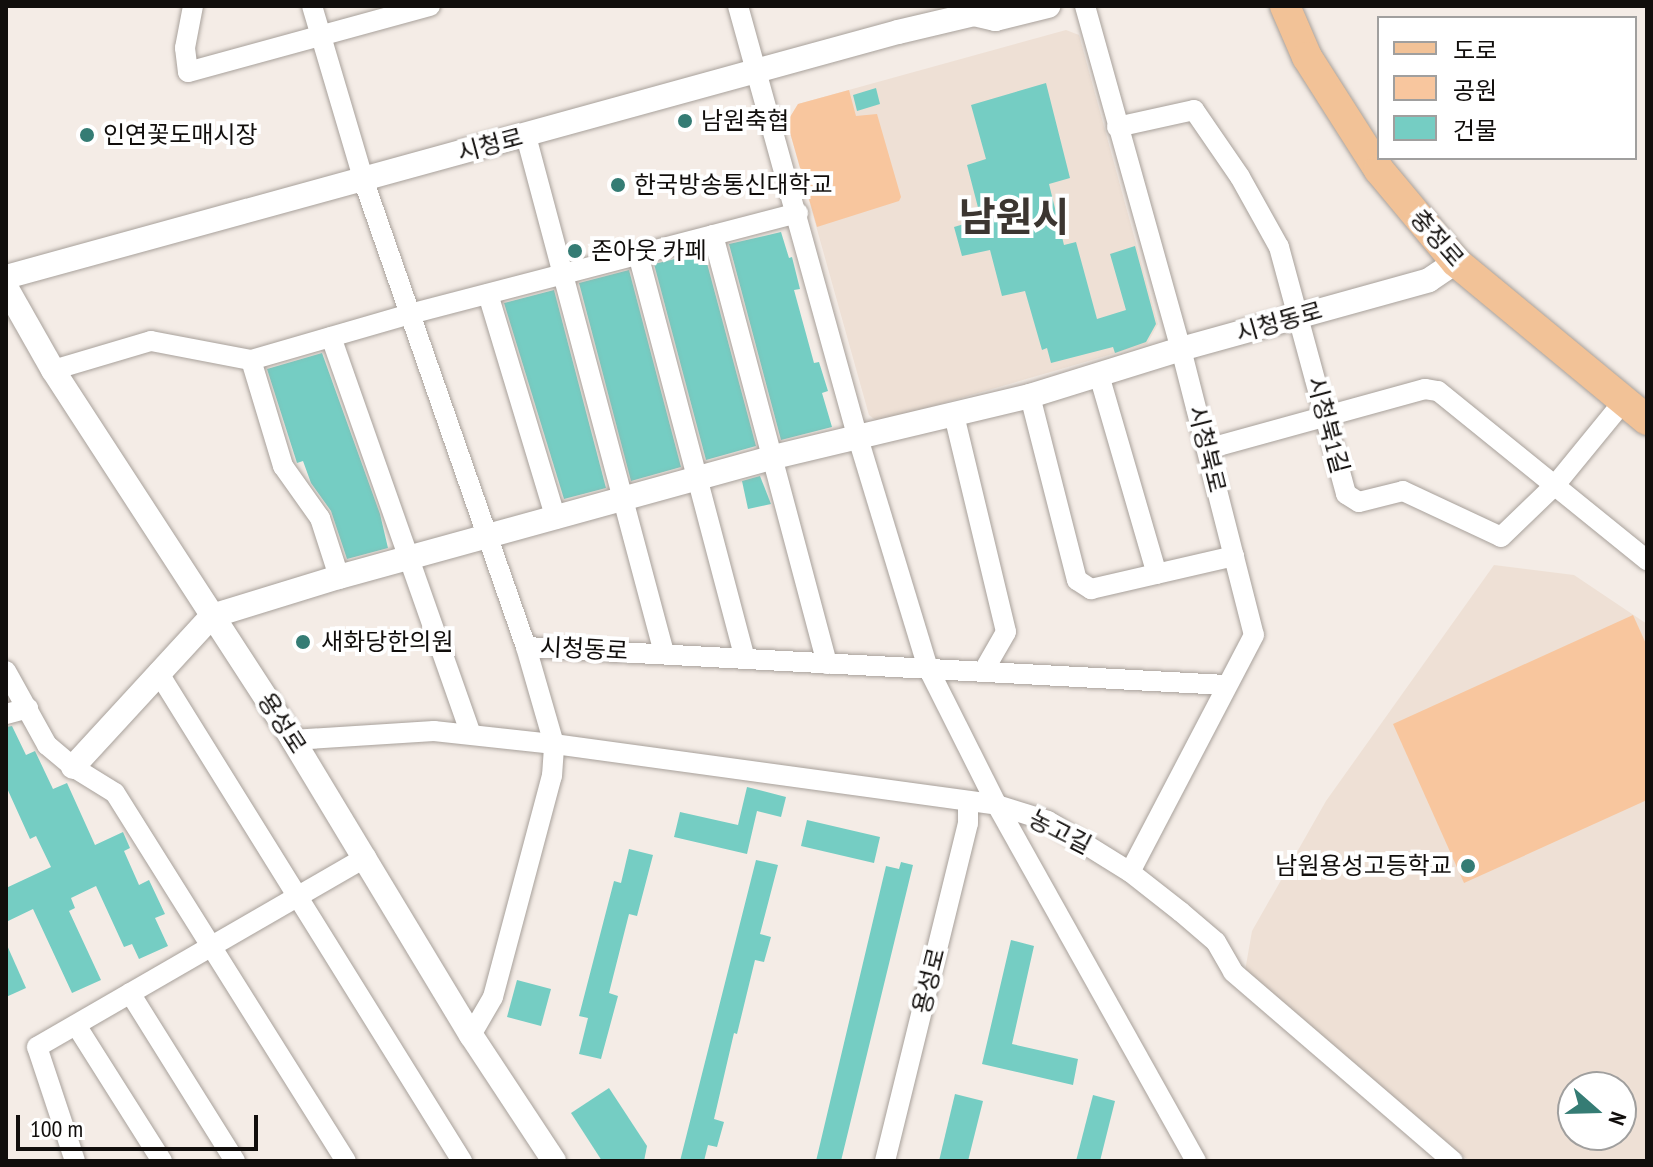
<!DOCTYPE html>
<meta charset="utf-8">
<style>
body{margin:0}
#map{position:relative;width:1653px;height:1167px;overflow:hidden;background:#f4ece6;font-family:"PT Sans Narrow","Noto Sans KR",sans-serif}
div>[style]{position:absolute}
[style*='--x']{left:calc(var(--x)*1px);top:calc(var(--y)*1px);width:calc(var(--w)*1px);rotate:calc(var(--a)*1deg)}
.built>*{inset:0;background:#eee0d5}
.green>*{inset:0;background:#f8c69e}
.building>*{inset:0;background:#75cdc3}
.roads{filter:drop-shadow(0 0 2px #a8a19b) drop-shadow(0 0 2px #a8a19b)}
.minor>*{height:20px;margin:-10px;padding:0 10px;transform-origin:10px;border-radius:10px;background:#fff}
.tertiary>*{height:24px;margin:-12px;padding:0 12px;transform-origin:12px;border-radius:12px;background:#fff}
.primary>*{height:30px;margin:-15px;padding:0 15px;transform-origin:15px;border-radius:15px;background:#f2c297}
.dots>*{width:22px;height:22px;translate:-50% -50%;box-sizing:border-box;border:4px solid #fff;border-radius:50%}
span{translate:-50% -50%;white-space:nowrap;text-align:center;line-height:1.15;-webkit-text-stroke:8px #fff;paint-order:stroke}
.poi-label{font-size:24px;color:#110e0c}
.left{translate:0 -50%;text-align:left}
.right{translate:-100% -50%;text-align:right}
.street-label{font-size:24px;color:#110e0c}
.town-label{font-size:40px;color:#3c3631;font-weight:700}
.frame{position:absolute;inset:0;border:8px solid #110e0c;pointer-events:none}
.legend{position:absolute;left:1377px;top:16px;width:260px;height:144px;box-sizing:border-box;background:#fff;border:2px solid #a09f9e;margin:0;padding:10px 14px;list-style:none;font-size:24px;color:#110e0c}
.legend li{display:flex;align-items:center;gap:16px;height:40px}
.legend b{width:40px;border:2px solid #a09f9e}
.north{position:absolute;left:1557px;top:1071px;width:80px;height:80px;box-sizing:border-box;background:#fff;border:2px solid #a09f9e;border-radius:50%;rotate:110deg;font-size:22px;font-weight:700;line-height:32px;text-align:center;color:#110e0c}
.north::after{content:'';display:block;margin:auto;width:28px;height:36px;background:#357c74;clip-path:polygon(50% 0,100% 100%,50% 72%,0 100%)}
.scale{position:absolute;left:16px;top:1115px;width:242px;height:36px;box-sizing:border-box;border:4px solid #110e0c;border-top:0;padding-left:10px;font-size:24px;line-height:28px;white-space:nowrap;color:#110e0c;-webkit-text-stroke:6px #fff;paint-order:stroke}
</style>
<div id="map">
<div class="built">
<i style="clip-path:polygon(1066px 30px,1079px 35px,1158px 324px,1147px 344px,878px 422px,869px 415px,787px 122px,798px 104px)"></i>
<i style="clip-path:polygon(evenodd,1494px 565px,1574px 575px,1647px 624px,1647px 1161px,1469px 1161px,1245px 971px,1252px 931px,1326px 801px,1494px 565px,1573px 1087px,1621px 1087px,1621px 1135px,1573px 1135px,1573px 1087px)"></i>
</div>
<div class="green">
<i style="clip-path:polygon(849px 90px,856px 116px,877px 114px,901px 197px,899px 201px,817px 227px,787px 122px,798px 104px)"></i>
<i style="clip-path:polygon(1633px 615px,1647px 646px,1647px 800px,1464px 883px,1393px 724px)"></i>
</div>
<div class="building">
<i style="clip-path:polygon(1046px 83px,1070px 178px,1049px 184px,1064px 245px,1076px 242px,1097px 319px,1126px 310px,1110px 254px,1135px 246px,1156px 324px,1146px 342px,1115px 353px,1113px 347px,1051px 363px,1047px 348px,1042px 350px,1025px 291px,1002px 296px,990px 250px,962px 256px,954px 227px,981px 219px,967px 165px,986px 159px,971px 105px)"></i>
<i style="clip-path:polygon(876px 88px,880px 104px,857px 111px,853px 95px)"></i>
<i style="clip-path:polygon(781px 232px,789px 258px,792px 257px,800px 289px,794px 290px,814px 363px,819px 362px,828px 391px,822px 393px,832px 427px,781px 440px,729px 244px)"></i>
<i style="clip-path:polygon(704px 252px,756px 446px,706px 460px,654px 264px)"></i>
<i style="clip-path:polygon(629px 270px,681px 467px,631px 481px,579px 283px)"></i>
<i style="clip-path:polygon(554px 290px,606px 488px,564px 499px,504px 303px)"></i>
<i style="clip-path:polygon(322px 353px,380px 514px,388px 548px,347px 559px,331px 511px,311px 483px,303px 461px,297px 463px,267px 369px)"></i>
<i style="clip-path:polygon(760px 476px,771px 504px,748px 509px,742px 481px)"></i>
<i style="clip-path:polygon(12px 726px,26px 755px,35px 751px,53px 789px,67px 783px,95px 845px,123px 832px,130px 848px,124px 851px,139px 885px,149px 880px,165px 914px,155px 918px,168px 946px,139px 959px,132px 944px,124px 947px,96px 886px,71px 898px,75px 908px,69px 911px,101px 980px,72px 993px,33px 909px,6px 922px,6px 888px,51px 867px,36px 836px,30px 839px,6px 786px,6px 727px)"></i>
<i style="clip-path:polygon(747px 787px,786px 797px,781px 817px,757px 811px,747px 854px,674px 837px,680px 812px,738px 825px)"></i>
<i style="clip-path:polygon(807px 820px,880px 837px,874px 863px,801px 846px)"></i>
<i style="clip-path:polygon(629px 849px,653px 855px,637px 916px,629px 914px,609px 993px,618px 996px,601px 1059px,579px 1054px,588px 1018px,579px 1016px,614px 881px,621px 883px)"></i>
<i style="clip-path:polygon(756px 860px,778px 865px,760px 934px,771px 937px,764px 962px,755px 960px,737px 1034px,734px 1033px,714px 1119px,724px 1122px,717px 1147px,708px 1145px,704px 1161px,680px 1161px)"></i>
<i style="clip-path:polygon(901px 862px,913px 865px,841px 1161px,816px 1161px,886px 866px,899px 869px)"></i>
<i style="clip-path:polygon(1011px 940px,1034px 946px,1012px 1044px,1078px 1059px,1073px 1085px,982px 1064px)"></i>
<i style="clip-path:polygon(6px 943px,26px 988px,6px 997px)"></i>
<i style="clip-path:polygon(517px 980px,551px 989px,541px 1026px,507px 1017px)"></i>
<i style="clip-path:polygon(609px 1088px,647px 1146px,644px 1161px,602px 1161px,571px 1113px)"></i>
<i style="clip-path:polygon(955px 1094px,983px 1101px,968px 1161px,939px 1161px)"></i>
<i style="clip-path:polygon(1093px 1095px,1115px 1101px,1100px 1161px,1076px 1161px)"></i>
</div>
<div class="roads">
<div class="minor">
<i style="--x:193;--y:6;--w:43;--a:100.8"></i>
<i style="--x:185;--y:48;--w:24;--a:83"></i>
<i style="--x:188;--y:72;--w:251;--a:-15.3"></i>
<i style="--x:738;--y:6;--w:448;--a:74.5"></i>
<i style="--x:858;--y:438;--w:240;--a:73.1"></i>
<i style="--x:928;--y:668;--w:153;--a:63.3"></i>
<i style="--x:997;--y:805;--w:408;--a:60.8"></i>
<i style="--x:1085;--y:6;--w:356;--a:74.4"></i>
<i style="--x:1181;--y:349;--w:295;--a:75.7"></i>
<i style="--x:1254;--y:635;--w:267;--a:117.6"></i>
<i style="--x:1117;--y:127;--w:79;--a:-12.4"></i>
<i style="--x:1194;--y:110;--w:81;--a:55.5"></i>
<i style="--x:1240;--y:177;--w:80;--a:60.9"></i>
<i style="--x:1279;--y:247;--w:256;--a:74.8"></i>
<i style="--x:1346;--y:494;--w:15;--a:32"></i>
<i style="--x:1359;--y:502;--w:45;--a:-14"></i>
<i style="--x:1403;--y:491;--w:108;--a:25.1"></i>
<i style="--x:1501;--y:537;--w:76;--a:-43.9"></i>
<i style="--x:1556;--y:484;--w:107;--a:-50.7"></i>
<i style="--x:526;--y:136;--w:535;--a:75.05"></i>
<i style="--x:713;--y:235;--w:444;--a:75.1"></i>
<i style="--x:638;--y:254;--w:419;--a:75.2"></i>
<i style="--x:488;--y:294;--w:235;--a:73.2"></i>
<i style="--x:331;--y:337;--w:419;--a:70.6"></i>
<i style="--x:251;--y:360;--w:111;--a:73.2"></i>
<i style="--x:283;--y:466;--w:64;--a:54.6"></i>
<i style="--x:320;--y:518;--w:62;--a:72.1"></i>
<i style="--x:53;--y:370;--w:102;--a:-16.5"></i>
<i style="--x:151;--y:341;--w:102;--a:10.8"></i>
<i style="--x:251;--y:360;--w:166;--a:-16.1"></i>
<i style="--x:410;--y:314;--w:401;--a:-14.6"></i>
<i style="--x:1099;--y:375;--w:207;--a:73.8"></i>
<i style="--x:1030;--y:396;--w:190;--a:75.7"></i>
<i style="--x:1077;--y:580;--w:17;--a:33"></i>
<i style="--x:1091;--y:589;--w:147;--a:-13"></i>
<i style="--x:954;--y:415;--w:223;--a:76.5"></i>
<i style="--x:1006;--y:632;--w:46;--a:119.9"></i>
<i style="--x:1207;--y:449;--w:226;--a:-15.4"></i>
<i style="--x:1425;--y:389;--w:13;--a:9"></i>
<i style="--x:1438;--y:391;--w:269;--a:39"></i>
<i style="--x:526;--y:647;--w:701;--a:3.11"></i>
<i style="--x:6;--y:671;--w:85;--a:61"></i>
<i style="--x:47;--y:745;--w:34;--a:40"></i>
<i style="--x:73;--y:767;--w:49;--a:31.8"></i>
<i style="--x:115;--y:793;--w:434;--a:57.9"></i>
<i style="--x:158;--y:672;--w:576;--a:58.13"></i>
<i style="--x:6;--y:714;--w:23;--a:-15"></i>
<i style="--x:293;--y:740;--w:141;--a:-3.7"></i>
<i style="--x:434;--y:731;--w:121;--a:6.2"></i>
<i style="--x:554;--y:744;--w:101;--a:-106.1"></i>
<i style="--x:526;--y:647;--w:497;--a:-109.2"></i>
<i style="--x:363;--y:178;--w:179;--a:-106.5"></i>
<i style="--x:130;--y:993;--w:198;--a:58"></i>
<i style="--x:76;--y:1025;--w:161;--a:57.7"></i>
<i style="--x:471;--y:1035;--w:44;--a:-59.9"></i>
<i style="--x:493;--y:997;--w:229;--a:-75.1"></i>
<i style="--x:552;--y:776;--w:32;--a:-86"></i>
<i style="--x:554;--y:744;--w:447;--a:7.8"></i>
<i style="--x:997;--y:805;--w:53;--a:17.4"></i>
<i style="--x:1048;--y:821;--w:97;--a:31.9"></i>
<i style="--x:1130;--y:872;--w:65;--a:38.1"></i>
<i style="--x:1181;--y:912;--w:46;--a:40.6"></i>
<i style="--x:1216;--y:942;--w:34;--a:60"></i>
<i style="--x:1233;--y:972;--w:290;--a:40.7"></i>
<i style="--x:75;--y:1161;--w:120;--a:-108.4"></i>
<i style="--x:37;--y:1047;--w:380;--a:-30"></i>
<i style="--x:885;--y:1161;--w:348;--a:-76.2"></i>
<i style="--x:968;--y:823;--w:22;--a:-90"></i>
</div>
<div class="tertiary">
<i style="--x:6;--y:277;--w:925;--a:-15.36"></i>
<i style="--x:898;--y:32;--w:78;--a:-13.3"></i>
<i style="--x:974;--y:14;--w:22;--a:13"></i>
<i style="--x:995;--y:19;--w:55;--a:-13.8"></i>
<i style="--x:6;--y:287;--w:95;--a:60.5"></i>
<i style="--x:53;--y:370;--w:441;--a:57"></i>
<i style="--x:293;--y:740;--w:345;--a:58.9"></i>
<i style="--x:471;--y:1035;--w:151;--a:56.6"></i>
<i style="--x:73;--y:767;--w:205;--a:-47.4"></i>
<i style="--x:212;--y:616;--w:133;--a:-17.1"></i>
<i style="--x:339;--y:577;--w:451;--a:-15.4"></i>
<i style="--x:774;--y:457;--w:263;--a:-13.4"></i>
<i style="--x:1030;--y:396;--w:158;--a:-17.3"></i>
<i style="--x:1181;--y:349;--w:257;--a:-15.5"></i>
<i style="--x:1429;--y:280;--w:32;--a:-34"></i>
</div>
<div class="primary">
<i style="--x:1285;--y:6;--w:56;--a:66.7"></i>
<i style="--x:1307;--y:57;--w:134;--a:57.5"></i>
<i style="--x:1379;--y:170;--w:120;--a:50.1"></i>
<i style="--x:1456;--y:262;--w:248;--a:39.6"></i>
</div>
</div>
<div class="dots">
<i style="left:685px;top:121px;background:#357c74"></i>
<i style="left:87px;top:135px;background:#357c74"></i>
<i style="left:618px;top:185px;background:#357c74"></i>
<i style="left:575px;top:251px;background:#357c74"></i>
<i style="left:303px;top:642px;background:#357c74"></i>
<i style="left:1468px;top:866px;background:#357c74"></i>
</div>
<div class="poi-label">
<span class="left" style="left:701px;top:121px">남원축협</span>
<span class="left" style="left:103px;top:135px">인연꽃도매시장</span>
<span class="left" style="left:634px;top:185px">한국방송통신대학교</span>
<span class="left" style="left:591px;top:251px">존아웃 카페</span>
<span class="left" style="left:321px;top:642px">새화당한의원</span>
<span class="right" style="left:1452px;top:866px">남원용성고등학교</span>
</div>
<div class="street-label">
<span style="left:490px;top:145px;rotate:-15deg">시청로</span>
<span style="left:1437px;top:238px;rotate:49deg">충정로</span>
<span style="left:1279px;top:322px;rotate:-16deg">시청동로</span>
<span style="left:1328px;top:425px;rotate:75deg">시청북1길</span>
<span style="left:1207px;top:449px;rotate:76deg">시청북로</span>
<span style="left:584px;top:649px;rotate:3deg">시청동로</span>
<span style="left:282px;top:723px;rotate:57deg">용성로</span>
<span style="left:1060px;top:832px;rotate:27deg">농고길</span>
<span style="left:929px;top:981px;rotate:-76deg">용성로</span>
</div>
<div class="town-label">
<span style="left:1014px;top:216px">남원시</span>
</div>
<div class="frame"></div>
<ul class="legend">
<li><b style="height:10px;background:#f2c297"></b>도로</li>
<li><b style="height:22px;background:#f8c69e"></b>공원</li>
<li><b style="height:22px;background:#75cdc3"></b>건물</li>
</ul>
<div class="north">N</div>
<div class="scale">100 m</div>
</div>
